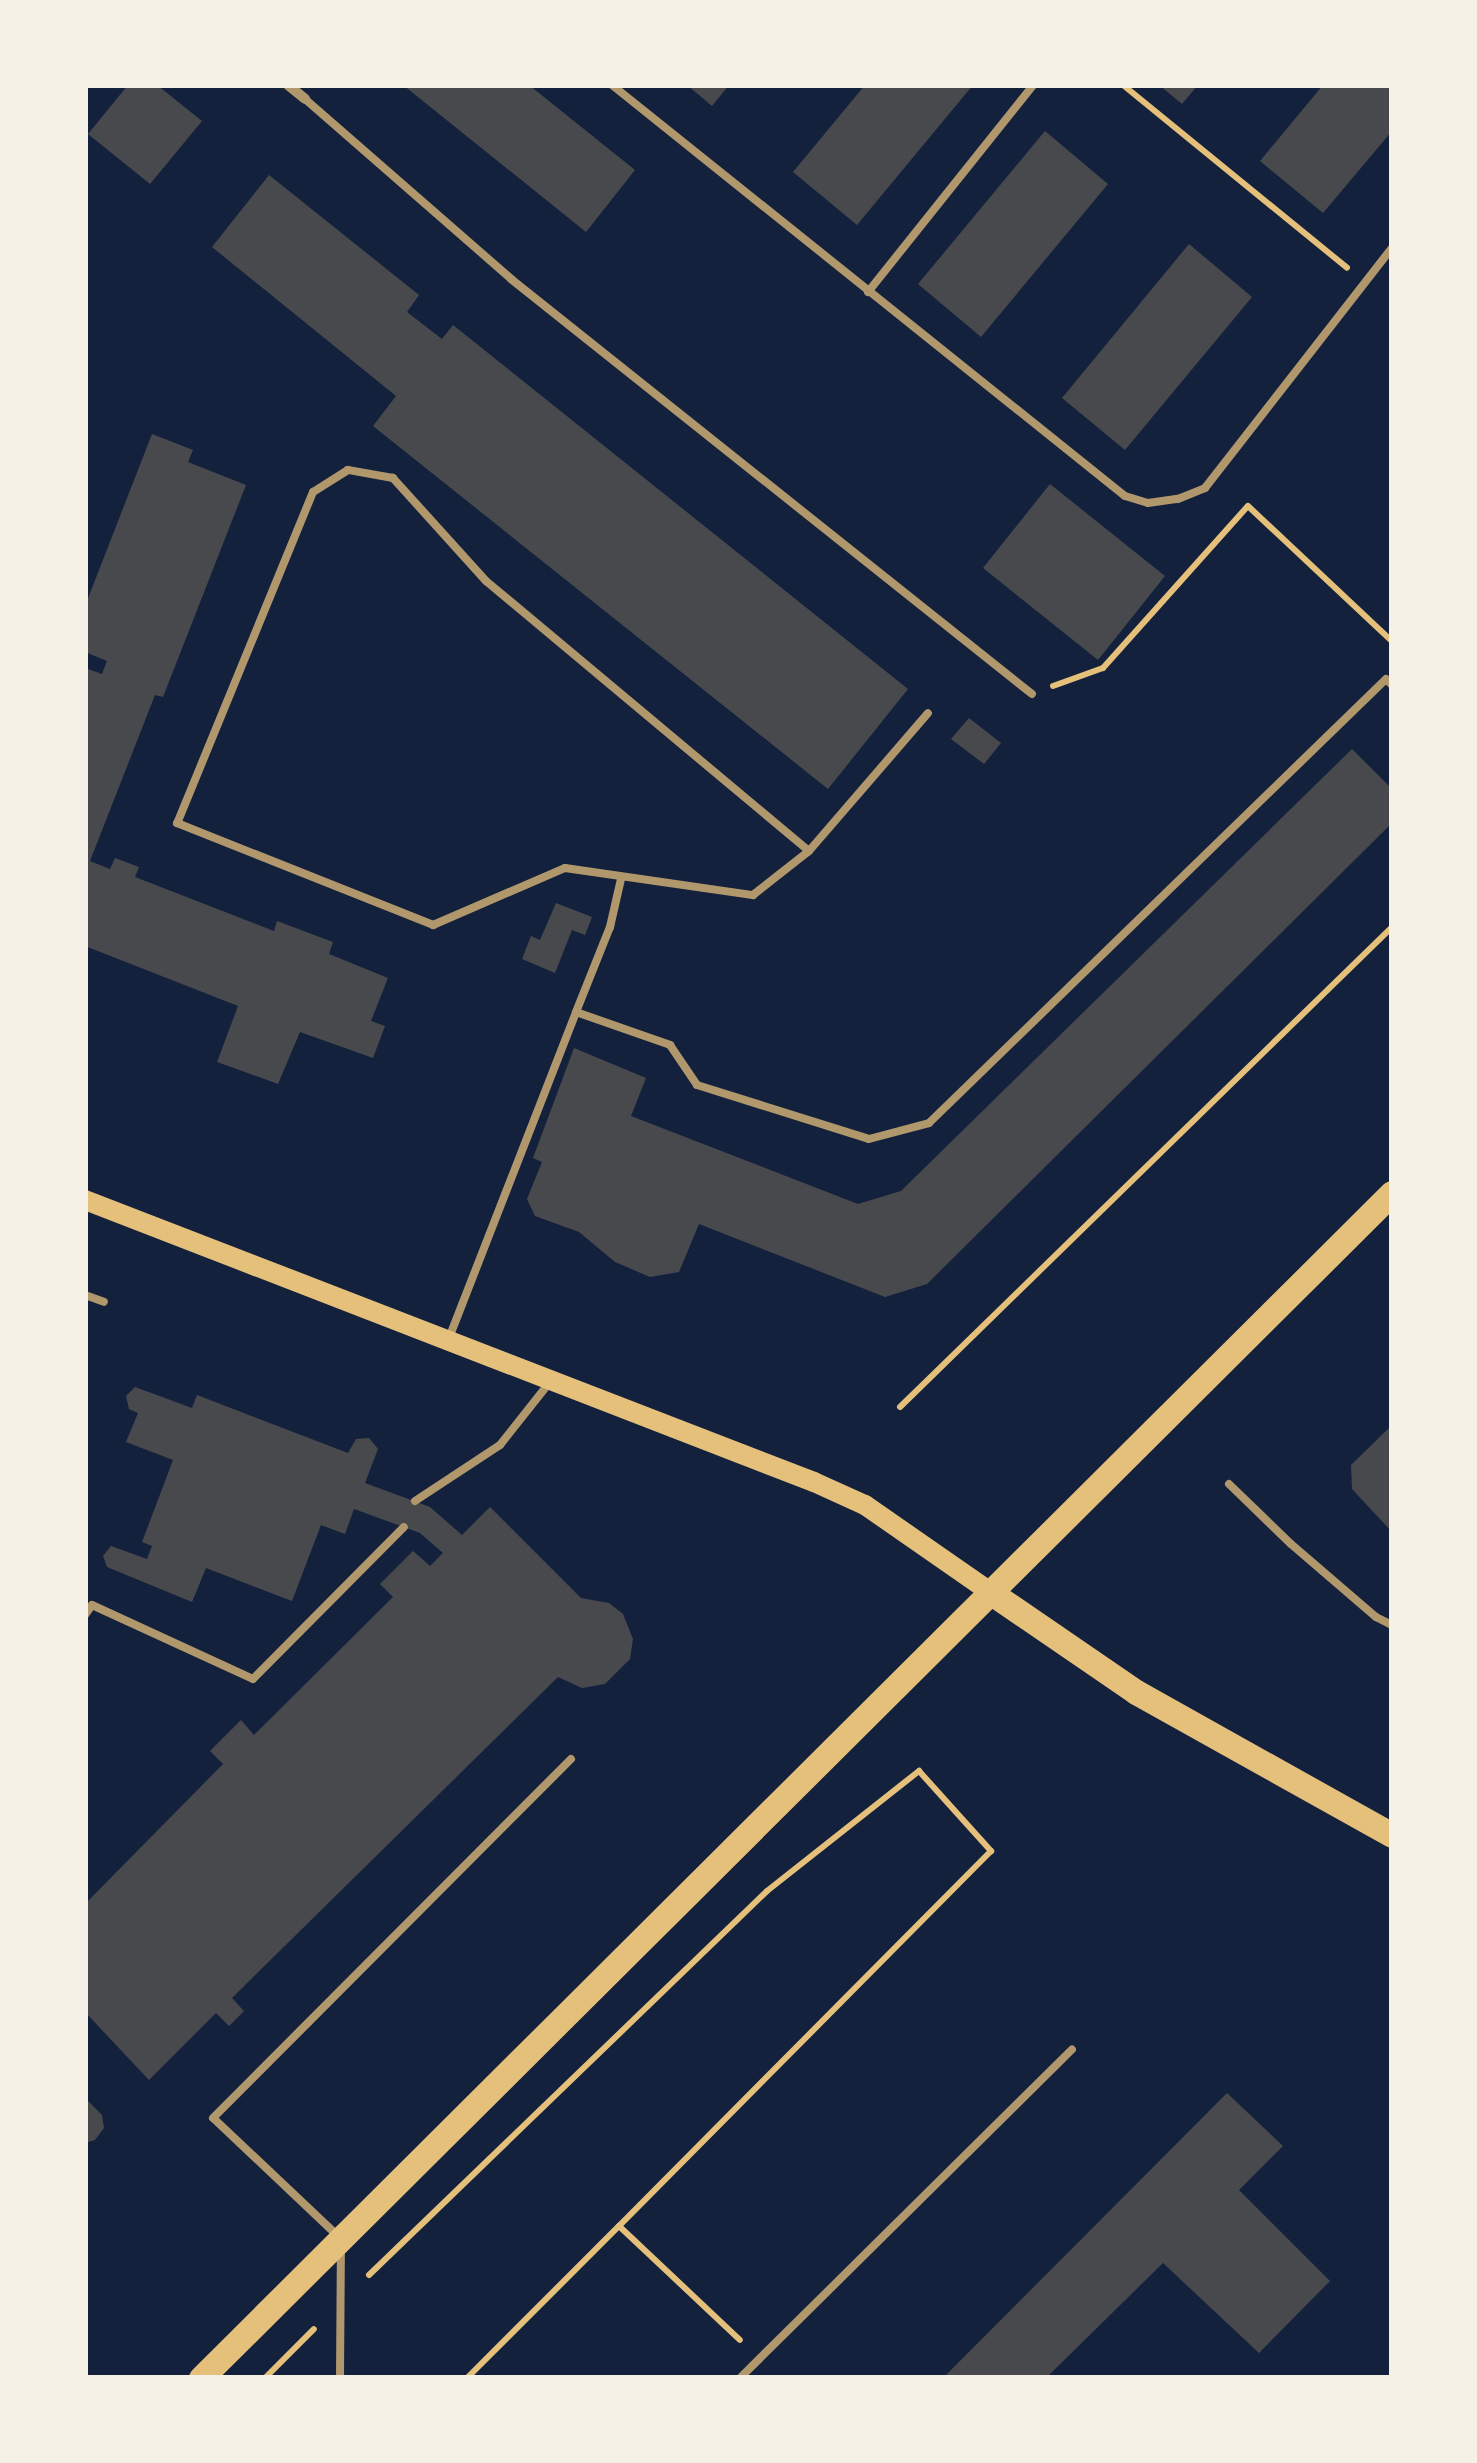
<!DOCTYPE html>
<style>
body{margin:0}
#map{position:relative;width:1477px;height:2463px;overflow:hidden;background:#14213d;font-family:"Golos Text",sans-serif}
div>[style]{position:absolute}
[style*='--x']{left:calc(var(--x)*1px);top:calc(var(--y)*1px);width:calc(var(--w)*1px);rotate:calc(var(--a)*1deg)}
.building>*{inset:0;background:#48494c}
.path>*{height:6px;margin:-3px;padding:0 3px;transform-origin:3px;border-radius:3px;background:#e5c07b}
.service>*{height:8px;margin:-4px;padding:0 4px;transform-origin:4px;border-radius:4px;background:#b1986c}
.minor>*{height:10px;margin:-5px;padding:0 5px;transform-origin:5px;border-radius:5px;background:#b1986c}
.secondary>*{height:20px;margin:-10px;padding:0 10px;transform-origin:10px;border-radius:10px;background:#e5c07b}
.primary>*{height:25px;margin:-12.5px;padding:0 12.5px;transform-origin:12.5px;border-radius:12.5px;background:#e5c07b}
span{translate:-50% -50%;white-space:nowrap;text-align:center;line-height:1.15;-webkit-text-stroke:9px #f6f1e7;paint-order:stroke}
.frame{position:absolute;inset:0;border:88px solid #f6f1e7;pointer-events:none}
</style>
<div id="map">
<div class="building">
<i style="clip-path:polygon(128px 85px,157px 85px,202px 121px,150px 184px,88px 134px)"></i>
<i style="clip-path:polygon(403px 85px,529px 85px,635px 170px,586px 232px)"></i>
<i style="clip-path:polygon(687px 85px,729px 85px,712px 106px)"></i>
<i style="clip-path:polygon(865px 85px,973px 85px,857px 225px,793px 172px)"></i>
<i style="clip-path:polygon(1159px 85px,1198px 85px,1182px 104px)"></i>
<i style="clip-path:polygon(1323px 85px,1392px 85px,1392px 131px,1323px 213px,1260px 161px)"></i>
<i style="clip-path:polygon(1045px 131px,1108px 184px,981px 337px,918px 284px)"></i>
<i style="clip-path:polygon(269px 175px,419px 295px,407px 312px,442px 339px,453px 325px,908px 689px,828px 789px,373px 426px,396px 396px,212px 247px)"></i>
<i style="clip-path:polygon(1189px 244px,1252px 297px,1125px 450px,1062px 398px)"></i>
<i style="clip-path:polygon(152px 434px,193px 450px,188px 462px,246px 485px,163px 697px,155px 695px,90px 861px,110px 869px,115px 858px,139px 867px,135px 877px,274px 931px,277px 921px,333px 942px,329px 954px,388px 978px,371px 1021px,385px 1026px,373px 1058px,300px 1032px,278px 1084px,217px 1062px,238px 1006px,85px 946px,85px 668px,102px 674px,107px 661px,85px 652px,85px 606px)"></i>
<i style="clip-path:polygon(1050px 484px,1165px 576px,1098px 660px,983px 568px)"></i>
<i style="clip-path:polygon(969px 718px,1001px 743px,984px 764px,951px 739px)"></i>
<i style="clip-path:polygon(1352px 749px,1392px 789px,1392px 823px,927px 1284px,885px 1297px,699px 1224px,679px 1272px,650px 1277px,615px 1262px,579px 1232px,535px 1216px,527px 1199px,542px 1162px,533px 1158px,574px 1048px,646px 1078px,631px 1116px,858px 1204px,901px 1191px)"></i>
<i style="clip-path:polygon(556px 903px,592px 917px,585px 935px,572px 930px,555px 973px,522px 959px,531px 936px,540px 940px)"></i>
<i style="clip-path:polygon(135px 1387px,192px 1408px,197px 1395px,348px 1453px,356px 1439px,369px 1438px,378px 1449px,365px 1483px,430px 1507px,462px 1535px,490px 1507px,581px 1598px,609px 1603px,623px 1614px,633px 1639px,630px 1659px,605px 1684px,582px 1688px,558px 1677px,232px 1998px,244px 2011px,229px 2026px,216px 2013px,149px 2080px,85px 2012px,85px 1904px,223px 1764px,210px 1751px,241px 1720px,254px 1735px,393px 1597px,380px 1584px,413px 1551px,430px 1566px,443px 1553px,420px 1533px,354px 1509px,345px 1534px,321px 1525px,292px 1601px,206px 1568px,192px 1602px,107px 1567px,103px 1556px,111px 1546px,147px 1559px,152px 1546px,142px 1542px,173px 1460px,126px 1442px,138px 1413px,129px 1409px,126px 1396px)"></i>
<i style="clip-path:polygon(1392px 1425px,1392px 1532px,1352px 1489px,1351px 1465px)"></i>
<i style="clip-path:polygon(1227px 2093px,1283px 2146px,1239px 2190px,1330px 2281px,1259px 2353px,1163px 2263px,1046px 2378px,943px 2378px)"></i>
<i style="clip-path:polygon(85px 2098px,102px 2115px,104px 2128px,95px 2140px,85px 2143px)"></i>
</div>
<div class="path">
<i style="--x:1123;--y:85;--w:289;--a:39.2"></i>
<i style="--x:1053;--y:686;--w:53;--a:-19.8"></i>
<i style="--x:1103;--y:668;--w:217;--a:-48.2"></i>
<i style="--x:1248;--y:506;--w:197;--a:43.2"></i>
<i style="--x:900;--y:1407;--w:687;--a:-44.29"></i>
<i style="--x:369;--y:2275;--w:553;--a:-43.97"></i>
<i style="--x:767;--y:1891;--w:194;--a:-38.3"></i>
<i style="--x:919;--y:1771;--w:108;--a:48"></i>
<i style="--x:991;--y:1851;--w:528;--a:134.77"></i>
<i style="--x:619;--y:2226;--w:166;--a:43.3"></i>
<i style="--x:265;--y:2378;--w:69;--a:-45"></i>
<i style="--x:467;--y:2378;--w:215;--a:-45"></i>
</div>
<div class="service">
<i style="--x:612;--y:85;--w:657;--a:38.7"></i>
<i style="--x:1125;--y:496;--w:24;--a:17"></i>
<i style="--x:1148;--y:503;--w:30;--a:-8"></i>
<i style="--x:1178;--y:499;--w:29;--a:-22"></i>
<i style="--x:1205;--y:488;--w:304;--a:-52.1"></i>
<i style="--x:305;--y:99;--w:274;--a:41.1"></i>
<i style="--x:511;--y:279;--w:666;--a:38.54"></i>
<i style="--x:868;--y:292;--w:265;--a:-51.4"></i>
<i style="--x:809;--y:851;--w:421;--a:-140.1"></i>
<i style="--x:486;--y:581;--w:139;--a:-132.1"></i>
<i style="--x:393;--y:478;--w:46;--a:-169.9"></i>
<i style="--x:348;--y:470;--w:41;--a:147.8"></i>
<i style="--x:313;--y:492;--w:358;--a:112.3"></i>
<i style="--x:177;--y:823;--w:276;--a:21.7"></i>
<i style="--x:433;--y:925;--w:144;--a:-23.4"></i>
<i style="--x:565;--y:868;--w:190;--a:8.2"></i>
<i style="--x:753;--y:895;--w:71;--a:-38.2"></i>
<i style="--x:809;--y:851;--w:182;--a:-49.2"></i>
<i style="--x:576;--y:1012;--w:92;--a:-68.2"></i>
<i style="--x:610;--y:927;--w:49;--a:-77.1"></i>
<i style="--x:85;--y:1295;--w:20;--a:20"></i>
<i style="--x:449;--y:1338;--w:350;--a:-68.7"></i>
<i style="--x:576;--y:1012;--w:100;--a:19.3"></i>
<i style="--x:670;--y:1045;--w:48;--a:56"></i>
<i style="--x:697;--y:1085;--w:180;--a:17.4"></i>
<i style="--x:869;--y:1139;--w:62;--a:-14.9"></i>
<i style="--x:929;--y:1123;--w:637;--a:-44.17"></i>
<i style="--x:1386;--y:679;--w:8;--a:45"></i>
<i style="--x:1229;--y:1484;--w:86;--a:44.1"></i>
<i style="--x:1291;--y:1544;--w:112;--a:40.7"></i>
<i style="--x:1376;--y:1617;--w:18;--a:27"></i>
<i style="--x:415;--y:1501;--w:102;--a:-33.4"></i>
<i style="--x:500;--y:1445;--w:80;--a:-51.6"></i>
<i style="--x:85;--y:1615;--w:12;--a:-55"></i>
<i style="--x:92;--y:1605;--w:177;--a:24.7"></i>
<i style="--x:253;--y:1679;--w:214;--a:-45.2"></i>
<i style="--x:339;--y:2237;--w:173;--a:-136.6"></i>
<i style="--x:213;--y:2118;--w:507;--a:-45.08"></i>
<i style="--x:340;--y:2378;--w:128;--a:-89.6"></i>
<i style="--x:740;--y:2378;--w:467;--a:-44.7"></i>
</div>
<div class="minor">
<i style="--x:288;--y:85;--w:22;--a:39"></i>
</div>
<div class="secondary">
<i style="--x:85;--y:1200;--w:782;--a:21.15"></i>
<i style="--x:814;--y:1482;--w:56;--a:24.3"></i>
<i style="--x:865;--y:1505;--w:152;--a:34.8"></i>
</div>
<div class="primary">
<i style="--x:990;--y:1592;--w:177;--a:34.4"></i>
<i style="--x:1136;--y:1692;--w:293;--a:29.2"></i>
<i style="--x:201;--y:2378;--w:1680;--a:-44.86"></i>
</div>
<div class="frame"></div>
</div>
